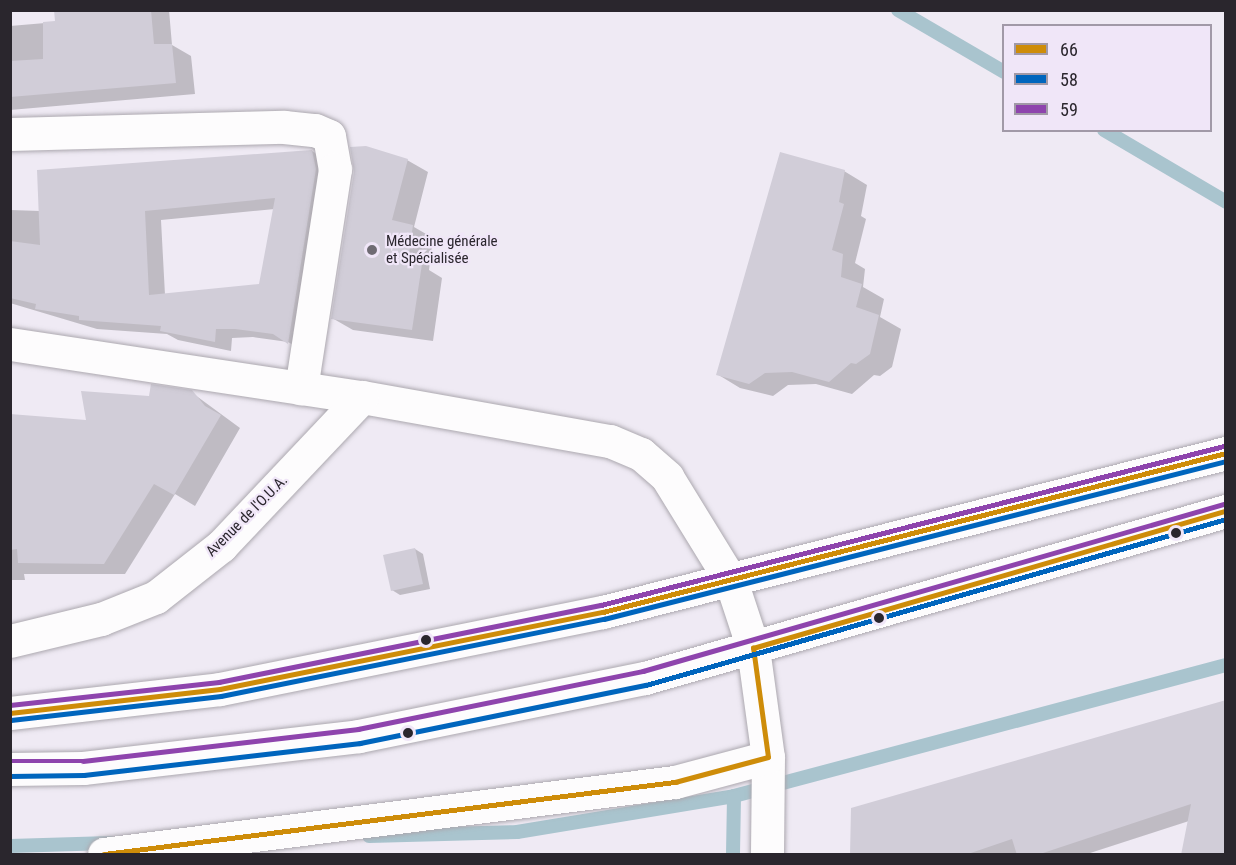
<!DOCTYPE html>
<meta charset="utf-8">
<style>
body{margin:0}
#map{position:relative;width:1236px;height:865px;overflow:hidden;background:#efeaf4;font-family:"Roboto Condensed",sans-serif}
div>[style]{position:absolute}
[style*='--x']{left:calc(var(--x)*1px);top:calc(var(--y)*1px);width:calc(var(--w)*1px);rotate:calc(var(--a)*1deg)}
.shadow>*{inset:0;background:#0003}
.stream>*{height:14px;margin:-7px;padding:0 7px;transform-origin:7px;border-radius:7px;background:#a9c4ce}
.building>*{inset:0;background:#d1cdd8}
.roads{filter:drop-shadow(0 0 2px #aca8af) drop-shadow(0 0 2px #aca8af)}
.minor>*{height:33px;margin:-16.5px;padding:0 16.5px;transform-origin:16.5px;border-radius:16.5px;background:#fdfcfd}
.highway>*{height:33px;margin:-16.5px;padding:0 16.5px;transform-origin:16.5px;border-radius:16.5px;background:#fdfcfd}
.bus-1>*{height:4.5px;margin:-2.25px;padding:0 2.25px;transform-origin:2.25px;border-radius:2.25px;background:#ce8c09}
.bus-2>*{height:4.5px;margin:-2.25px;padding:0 2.25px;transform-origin:2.25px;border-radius:2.25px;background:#0065bd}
.bus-3>*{height:4.5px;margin:-2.25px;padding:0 2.25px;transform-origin:2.25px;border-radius:2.25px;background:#8e44ad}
.dots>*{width:16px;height:16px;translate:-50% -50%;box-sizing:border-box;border:3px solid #f0e6f8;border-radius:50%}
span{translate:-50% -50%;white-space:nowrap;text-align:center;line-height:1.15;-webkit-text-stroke:4.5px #f0e6f8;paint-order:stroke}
.poi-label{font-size:15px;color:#2a262d}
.left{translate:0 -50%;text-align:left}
.street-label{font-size:15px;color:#2a262d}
.frame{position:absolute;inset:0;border:12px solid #2a262d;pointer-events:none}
.legend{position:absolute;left:1002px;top:24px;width:210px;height:108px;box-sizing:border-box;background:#f0e6f8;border:2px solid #a199a7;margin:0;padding:8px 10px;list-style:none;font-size:18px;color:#2a262d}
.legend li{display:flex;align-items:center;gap:12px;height:30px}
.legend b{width:30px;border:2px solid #a199a7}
</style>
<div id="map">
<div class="shadow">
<i style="clip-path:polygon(56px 10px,169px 10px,172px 45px,191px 56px,195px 94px,10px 110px,10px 26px,57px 22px)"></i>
<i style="clip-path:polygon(evenodd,312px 151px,328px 161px,304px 351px,288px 342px,253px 337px,232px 338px,231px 351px,178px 340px,167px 334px,97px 329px,10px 303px,10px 210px,40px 211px,312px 151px,275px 209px,260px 286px,165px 295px,161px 220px,275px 209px)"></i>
<i style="clip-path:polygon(407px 160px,428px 172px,414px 227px,433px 238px,429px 270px,442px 278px,433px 341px,353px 330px,332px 318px)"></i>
<i style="clip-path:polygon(844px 171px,867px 185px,861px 216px,866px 219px,855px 263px,865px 269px,863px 287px,884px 299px,880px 317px,901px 329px,892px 367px,880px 376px,874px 375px,852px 394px,816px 384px,788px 385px,773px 396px,740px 388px,717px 374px)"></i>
<i style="clip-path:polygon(191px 392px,240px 428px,195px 506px,175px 494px,125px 574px,24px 574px,25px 580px,10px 580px,10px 416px,88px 422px,151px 398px)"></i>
<i style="clip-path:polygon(415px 549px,423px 554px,430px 589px,400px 595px,392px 590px)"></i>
<i style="clip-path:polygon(1226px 701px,1189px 821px,1087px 854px,851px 854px)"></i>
</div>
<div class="stream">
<i style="--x:898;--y:10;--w:123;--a:30.3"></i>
<i style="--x:1104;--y:130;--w:142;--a:30.5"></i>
<i style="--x:369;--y:836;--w:148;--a:-1.5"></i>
<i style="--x:517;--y:832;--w:220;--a:-9.4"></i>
<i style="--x:734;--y:796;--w:509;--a:-14.91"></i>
<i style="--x:10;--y:846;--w:100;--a:-1.7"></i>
<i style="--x:733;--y:854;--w:58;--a:-89"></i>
</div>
<div class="building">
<i style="clip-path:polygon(54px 10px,151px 10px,154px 44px,172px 44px,176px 83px,10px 97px,10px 61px,43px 59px,43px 22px,55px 21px)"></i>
<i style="clip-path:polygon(366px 146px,408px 159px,392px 220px,413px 225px,408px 261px,422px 264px,412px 330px,331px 319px,354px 172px,350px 147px)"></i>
<i style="clip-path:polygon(evenodd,312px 150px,316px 169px,288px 344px,273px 334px,235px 329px,216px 329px,215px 342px,160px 331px,161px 326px,79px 320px,79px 316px,35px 309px,36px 304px,10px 298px,10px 241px,40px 245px,37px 170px,312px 150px,275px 198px,259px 284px,149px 295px,145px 211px,275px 198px)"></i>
<i style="clip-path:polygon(780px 152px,845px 170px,839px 202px,844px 204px,832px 250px,843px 254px,841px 277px,862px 284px,856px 307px,879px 315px,870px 354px,856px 364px,851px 363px,829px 382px,792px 372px,765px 373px,749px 384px,716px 375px)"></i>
<i style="clip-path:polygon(151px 384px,192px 390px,205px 406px,221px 415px,174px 495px,154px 484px,104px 564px,18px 563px,17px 549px,10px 550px,10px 414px,86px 420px,81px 391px,149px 396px)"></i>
<i style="clip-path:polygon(415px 548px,423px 584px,391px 591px,383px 555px)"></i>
<i style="clip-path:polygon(1226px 700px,1226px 855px,1181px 855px,1191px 804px,1037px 855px,1017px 855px,1012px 839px,965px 855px,850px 855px,851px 808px)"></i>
</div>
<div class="roads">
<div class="minor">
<i style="--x:10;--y:134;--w:274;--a:-1.5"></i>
<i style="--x:284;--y:127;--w:31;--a:6"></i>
<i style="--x:315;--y:130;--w:15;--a:23"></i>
<i style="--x:329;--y:136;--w:34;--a:80"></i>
<i style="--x:335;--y:169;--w:222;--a:98.8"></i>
<i style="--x:10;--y:344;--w:356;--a:8.6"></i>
<i style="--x:362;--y:397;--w:252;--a:10.1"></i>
<i style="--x:610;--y:441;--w:34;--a:23"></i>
<i style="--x:641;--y:454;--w:35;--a:41"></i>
<i style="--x:667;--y:477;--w:122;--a:58.4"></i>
<i style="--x:731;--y:581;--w:71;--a:71.8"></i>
<i style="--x:753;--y:648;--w:110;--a:82.2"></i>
<i style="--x:768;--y:757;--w:97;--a:90.6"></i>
<i style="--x:10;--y:641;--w:94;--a:-13.6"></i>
<i style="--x:101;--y:619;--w:59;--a:-21.8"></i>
<i style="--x:156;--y:597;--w:83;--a:-38.1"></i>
<i style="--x:221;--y:546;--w:205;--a:-46.6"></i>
<i style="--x:104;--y:854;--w:576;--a:-7.19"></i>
<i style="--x:675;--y:782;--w:96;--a:-15"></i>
</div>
<div class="highway">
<i style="--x:10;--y:713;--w:211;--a:-6.5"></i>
<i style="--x:220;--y:689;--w:391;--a:-11.4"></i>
<i style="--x:603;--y:612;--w:643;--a:-14.32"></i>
<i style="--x:10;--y:769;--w:73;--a:-0.8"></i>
<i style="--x:83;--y:768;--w:278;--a:-6.6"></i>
<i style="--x:359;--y:736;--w:292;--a:-11.5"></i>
<i style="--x:645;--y:678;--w:605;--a:-16.04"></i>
</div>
</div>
<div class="bus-1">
<i style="--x:10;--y:713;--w:211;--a:-6.5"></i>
<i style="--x:220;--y:689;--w:391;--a:-11.4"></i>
<i style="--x:603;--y:612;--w:643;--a:-14.32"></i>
<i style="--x:104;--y:854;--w:576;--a:-7.19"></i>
<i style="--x:675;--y:782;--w:96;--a:-15"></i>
<i style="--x:768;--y:757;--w:110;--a:-97.8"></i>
<i style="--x:753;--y:648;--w:492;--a:-16.2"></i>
</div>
<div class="bus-2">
<i style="--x:11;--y:720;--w:211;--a:-6.5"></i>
<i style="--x:221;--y:696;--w:391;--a:-11.4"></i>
<i style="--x:604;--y:619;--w:642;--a:-14.25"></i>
<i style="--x:10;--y:776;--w:74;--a:-0.8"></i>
<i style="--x:84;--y:775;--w:278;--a:-6.6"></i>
<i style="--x:360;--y:743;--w:292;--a:-11.5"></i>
<i style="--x:646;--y:685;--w:603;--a:-15.97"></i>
</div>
<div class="bus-3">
<i style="--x:10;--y:705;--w:210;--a:-6.3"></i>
<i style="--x:219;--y:682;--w:390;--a:-11.4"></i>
<i style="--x:601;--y:605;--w:643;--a:-14.32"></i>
<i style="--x:10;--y:761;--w:73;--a:0"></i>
<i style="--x:83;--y:761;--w:277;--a:-6.6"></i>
<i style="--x:358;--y:729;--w:291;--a:-11.5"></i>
<i style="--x:643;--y:671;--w:605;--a:-16.04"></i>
</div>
<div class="dots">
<i style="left:372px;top:250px;background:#6f6b73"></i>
<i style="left:1176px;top:533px;background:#2a262d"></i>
<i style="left:879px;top:618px;background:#2a262d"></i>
<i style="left:426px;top:640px;background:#2a262d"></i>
<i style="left:408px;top:733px;background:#2a262d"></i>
</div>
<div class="poi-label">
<span class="left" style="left:386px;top:250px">Médecine générale<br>et Spécialisée</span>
</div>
<div class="street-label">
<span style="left:247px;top:516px;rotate:-45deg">Avenue de l'O.U.A.</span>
</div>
<div class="frame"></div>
<ul class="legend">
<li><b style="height:8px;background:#ce8c09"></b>66</li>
<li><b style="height:8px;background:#0065bd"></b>58</li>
<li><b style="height:8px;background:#8e44ad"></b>59</li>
</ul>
</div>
